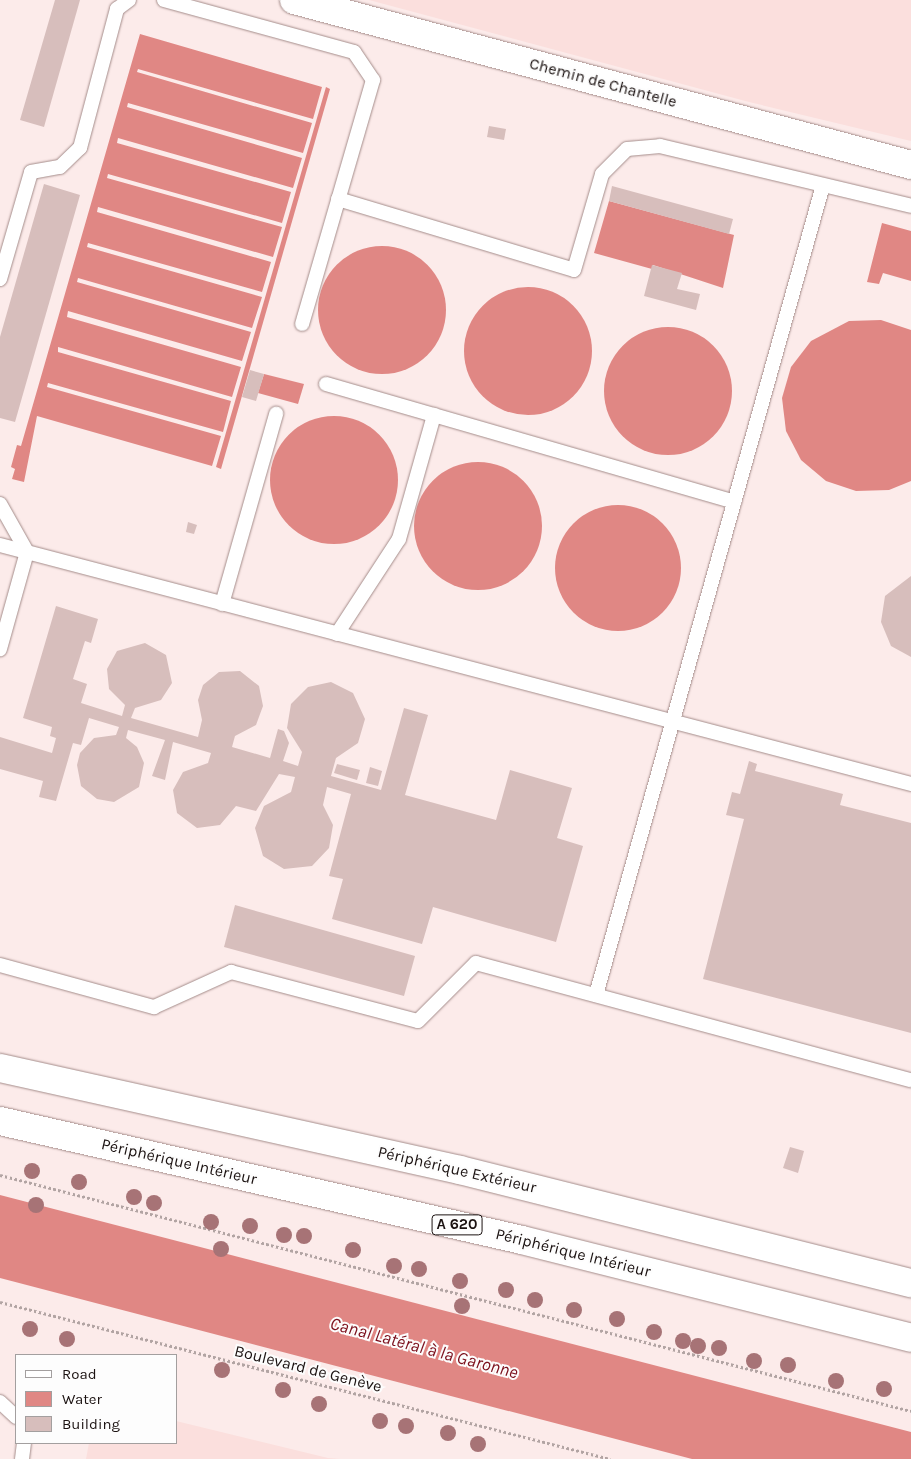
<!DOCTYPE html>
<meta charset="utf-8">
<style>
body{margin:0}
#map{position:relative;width:911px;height:1459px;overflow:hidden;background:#fcebea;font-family:Karla,sans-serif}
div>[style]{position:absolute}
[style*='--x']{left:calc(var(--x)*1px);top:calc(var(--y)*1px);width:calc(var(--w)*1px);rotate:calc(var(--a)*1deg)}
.built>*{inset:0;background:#fbdfdd}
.water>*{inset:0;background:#e08784}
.round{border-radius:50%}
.building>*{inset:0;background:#d7bebc}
.path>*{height:3px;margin-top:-1.5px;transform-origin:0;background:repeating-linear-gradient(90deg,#b2a4a3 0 2.5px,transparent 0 5px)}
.roads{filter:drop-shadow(0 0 1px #a48c8a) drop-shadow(0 0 1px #a48c8a)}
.lane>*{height:14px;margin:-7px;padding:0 7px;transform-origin:7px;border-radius:7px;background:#fff}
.street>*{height:28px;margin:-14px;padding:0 14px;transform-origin:14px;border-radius:14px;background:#fff}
.highway>*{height:28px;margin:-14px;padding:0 14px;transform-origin:14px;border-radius:14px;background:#fff}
.trees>*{width:16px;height:16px;margin:-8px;border-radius:50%;background:#a77376}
span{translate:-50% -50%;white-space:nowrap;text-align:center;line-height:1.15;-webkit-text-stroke:4px #fdfdfd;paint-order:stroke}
.shield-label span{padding:1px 4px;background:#fdfdfd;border:1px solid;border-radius:4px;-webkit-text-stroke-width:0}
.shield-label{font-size:15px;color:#1b1211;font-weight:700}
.street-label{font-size:16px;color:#1b1211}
.water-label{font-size:18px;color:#7c101d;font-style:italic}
.legend{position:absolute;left:15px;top:1354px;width:162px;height:90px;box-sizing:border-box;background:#fdfdfd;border:1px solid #a39f9f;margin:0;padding:6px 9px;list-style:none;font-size:15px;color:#1b1211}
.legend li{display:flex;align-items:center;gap:10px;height:25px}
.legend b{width:25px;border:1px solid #a39f9f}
</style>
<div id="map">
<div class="built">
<i style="clip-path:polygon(369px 0,911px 0,911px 141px,749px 102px)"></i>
<i style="clip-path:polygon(176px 1421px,328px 1458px,340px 1459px,86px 1459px,89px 1443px,176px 1443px)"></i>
</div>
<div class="water">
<i style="clip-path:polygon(140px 34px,322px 87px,313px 119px,138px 69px,137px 72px,312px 123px,303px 153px,128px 103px,127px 107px,302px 158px,293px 188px,118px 138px,117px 143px,291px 192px,282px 223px,108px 174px,107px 178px,282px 227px,273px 257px,98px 207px,97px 212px,271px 262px,262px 292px,88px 243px,87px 247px,262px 297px,252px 328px,78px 278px,77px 282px,251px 332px,242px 361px,68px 311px,67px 317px,241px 367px,232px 397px,58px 347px,58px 352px,231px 401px,223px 432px,48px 383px,47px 387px,221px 436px,212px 466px,37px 416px,24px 482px,12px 479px,15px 469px,11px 467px,17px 445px,21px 446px)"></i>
<i style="clip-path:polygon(326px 87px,330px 89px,221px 469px,216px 467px)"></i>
<i style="clip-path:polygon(609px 201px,734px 235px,723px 288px,653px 265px,652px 269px,594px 253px)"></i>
<i style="clip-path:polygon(882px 223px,911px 231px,911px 281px,883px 273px,879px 284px,867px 282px)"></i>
<i class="round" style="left:318px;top:246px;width:128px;height:128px"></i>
<i class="round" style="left:464px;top:287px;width:128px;height:128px"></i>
<i style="clip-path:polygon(881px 320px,911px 330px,911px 481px,889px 490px,856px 491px,826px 481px,801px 460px,786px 431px,782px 398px,791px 367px,811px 341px,849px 321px)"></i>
<i class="round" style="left:604px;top:327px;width:128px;height:128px"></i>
<i style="clip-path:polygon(264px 374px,304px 384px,298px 404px,258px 393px)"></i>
<i class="round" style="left:270px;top:416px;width:128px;height:128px"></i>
<i class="round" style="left:414px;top:462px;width:128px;height:128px"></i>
<i class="round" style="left:555px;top:505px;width:126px;height:126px"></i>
<i style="clip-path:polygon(0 1195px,911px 1432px,911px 1459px,692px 1459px,0 1278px)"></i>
</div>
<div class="building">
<i style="clip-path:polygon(55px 0,80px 0,44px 127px,20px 120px)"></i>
<i style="clip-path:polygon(489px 126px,506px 129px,504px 140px,487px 137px)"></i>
<i style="clip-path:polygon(44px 184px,80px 195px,15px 422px,0 418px,0 337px)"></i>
<i style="clip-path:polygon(612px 186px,733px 219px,729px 234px,609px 201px)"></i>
<i style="clip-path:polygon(652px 265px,682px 273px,677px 289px,700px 294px,696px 310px,644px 296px)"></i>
<i style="clip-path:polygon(250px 370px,264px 374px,256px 401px,242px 397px)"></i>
<i style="clip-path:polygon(188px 522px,197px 525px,194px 534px,186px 532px)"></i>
<i style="clip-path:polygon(911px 576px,911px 657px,891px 646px,881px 622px,885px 596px)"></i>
<i style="clip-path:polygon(56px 606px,98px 619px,91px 643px,85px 641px,73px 679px,87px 684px,81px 703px,122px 716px,125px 705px,109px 689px,107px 669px,117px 651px,145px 643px,166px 655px,172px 683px,161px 700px,135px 708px,131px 718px,198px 737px,202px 720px,198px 700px,203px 685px,219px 672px,240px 671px,259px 686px,263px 706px,256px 725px,235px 736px,232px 747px,270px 758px,278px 729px,284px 731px,289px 743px,283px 761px,298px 766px,302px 752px,287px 728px,291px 704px,308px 687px,331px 682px,353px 693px,365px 719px,358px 743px,336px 758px,331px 776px,381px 790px,404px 708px,428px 715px,405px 795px,496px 820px,510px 770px,572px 788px,557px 838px,583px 846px,556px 942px,433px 907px,422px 944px,332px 919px,343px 879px,329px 876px,351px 794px,327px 787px,323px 805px,333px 825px,329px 848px,312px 866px,284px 869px,263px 856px,255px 828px,264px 806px,291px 792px,295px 777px,279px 774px,256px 811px,236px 806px,220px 825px,197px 828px,177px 813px,173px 790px,183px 772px,208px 763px,211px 753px,173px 742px,165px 780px,152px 776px,165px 740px,128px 730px,126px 738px,137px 747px,144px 763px,139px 787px,114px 802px,97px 799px,81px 786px,77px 765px,80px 753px,94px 738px,116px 735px,119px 727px,89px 718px,81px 745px,73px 743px,56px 801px,39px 797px,43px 781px,0 769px,0 737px,52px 753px,56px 738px,50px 736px,52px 727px,23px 718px)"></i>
<i style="clip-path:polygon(749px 761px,757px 764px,755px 771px,843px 794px,840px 805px,911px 823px,911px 1033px,703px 979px,744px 819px,726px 815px,732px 792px,740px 794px)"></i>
<i style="clip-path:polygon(337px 764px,360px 770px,357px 780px,334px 773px)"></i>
<i style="clip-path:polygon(370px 767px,382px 771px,378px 786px,366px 783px)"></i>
<i style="clip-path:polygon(235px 905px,415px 956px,404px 996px,224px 947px)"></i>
<i style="clip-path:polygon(790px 1147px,804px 1151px,798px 1173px,783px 1168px)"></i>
</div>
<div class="path">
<i style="--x:0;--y:1175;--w:941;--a:14.52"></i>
<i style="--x:0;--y:1302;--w:630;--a:14.43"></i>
</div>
<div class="roads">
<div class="lane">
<i style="--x:164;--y:0;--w:197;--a:15.3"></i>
<i style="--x:354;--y:52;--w:34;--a:56"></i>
<i style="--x:373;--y:80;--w:254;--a:106.2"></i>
<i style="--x:338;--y:199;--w:246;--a:16.7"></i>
<i style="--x:574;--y:270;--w:100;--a:-73.7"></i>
<i style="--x:602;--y:174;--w:35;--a:-45"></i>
<i style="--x:627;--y:149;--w:33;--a:-5"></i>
<i style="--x:660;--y:146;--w:258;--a:13.4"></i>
<i style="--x:0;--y:279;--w:111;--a:-73.8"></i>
<i style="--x:31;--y:172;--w:29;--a:-10"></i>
<i style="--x:60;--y:167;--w:28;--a:-44"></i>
<i style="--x:80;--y:148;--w:144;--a:-75.1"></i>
<i style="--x:117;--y:9;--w:15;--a:-37"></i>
<i style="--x:326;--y:384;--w:425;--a:16.1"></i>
<i style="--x:0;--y:504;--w:55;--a:60.6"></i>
<i style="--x:27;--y:552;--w:101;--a:105.6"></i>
<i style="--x:0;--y:545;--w:942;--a:14.7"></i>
<i style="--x:222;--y:604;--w:198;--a:-74.1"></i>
<i style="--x:337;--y:634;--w:113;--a:-56.9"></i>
<i style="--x:399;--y:539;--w:129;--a:-74.2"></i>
<i style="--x:0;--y:965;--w:160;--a:15.3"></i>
<i style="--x:154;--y:1007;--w:85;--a:-24.4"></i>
<i style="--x:231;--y:972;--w:193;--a:14.7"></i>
<i style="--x:418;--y:1021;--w:82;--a:-45"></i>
<i style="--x:476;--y:963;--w:450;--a:15.1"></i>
<i style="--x:596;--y:995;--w:841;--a:-74.34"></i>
<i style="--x:0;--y:1402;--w:22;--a:43"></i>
<i style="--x:22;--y:1459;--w:16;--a:-83"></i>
</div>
<div class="street">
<i style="--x:294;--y:0;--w:639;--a:14.97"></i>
</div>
<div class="highway">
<i style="--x:0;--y:1068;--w:471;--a:12.5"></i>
<i style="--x:460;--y:1170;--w:465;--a:14.1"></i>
<i style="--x:0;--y:1121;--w:535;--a:12.84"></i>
<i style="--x:522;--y:1240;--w:401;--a:14.1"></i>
</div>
</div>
<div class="trees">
<i style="left:32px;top:1171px"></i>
<i style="left:79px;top:1182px"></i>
<i style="left:134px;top:1197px"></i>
<i style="left:154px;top:1203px"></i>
<i style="left:36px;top:1205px"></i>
<i style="left:211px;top:1222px"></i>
<i style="left:250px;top:1226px"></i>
<i style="left:284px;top:1235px"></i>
<i style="left:304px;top:1236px"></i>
<i style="left:221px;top:1249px"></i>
<i style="left:353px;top:1250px"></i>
<i style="left:394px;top:1266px"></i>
<i style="left:419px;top:1269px"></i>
<i style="left:460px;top:1281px"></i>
<i style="left:506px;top:1290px"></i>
<i style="left:535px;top:1300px"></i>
<i style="left:462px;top:1306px"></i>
<i style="left:574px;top:1310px"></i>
<i style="left:617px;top:1319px"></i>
<i style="left:30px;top:1329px"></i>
<i style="left:654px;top:1332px"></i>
<i style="left:67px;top:1339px"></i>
<i style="left:683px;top:1341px"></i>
<i style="left:698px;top:1346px"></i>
<i style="left:719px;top:1348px"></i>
<i style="left:754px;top:1361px"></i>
<i style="left:788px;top:1365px"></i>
<i style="left:222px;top:1370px"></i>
<i style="left:836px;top:1381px"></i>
<i style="left:884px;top:1389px"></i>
<i style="left:283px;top:1390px"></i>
<i style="left:319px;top:1404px"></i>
<i style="left:380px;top:1421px"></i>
<i style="left:406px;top:1426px"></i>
<i style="left:448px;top:1433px"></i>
<i style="left:478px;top:1444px"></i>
</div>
<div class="shield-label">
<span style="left:457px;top:1225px">A 620</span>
</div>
<div class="street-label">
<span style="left:603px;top:83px;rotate:15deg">Chemin de Chantelle</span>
<span style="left:179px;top:1162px;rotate:13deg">Périphérique Intérieur</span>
<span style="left:457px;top:1170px;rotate:13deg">Périphérique Extérieur</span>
<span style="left:573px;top:1253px;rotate:14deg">Périphérique Intérieur</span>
<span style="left:308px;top:1369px;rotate:14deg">Boulevard de Genève</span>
</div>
<div class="water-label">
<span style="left:424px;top:1348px;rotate:15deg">Canal Latéral à la Garonne</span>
</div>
<ul class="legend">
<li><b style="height:6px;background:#fff"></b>Road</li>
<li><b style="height:14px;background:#e08784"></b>Water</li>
<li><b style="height:14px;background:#d7bebc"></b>Building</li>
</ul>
</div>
